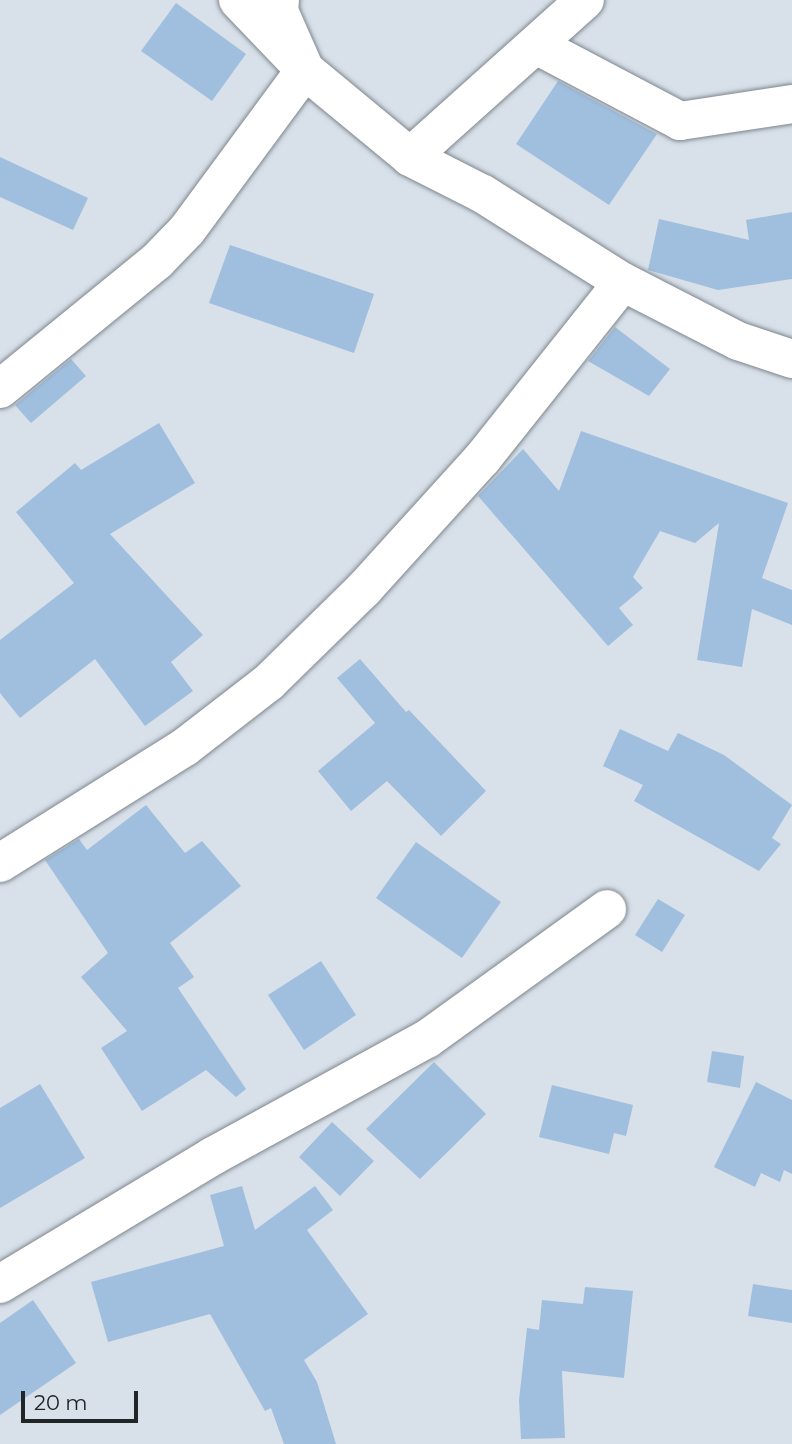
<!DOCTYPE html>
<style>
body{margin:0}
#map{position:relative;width:792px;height:1444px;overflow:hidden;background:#d8e0e9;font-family:Montserrat,sans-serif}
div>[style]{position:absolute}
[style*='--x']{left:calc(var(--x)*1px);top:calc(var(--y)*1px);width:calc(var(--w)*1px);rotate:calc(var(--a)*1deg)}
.building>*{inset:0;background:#a0bfde}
.roads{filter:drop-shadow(0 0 2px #7f868e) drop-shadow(0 0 2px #7f868e)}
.minor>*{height:38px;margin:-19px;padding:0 19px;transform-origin:19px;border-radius:19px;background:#fff}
span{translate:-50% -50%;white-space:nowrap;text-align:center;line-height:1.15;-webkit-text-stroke:5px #d8e0e9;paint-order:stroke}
.scale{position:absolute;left:21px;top:1391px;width:117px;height:32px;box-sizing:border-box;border:4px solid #222528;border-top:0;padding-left:9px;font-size:21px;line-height:24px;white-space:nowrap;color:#222528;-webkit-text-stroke:5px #d8e0e9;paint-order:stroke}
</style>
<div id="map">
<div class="building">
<i style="clip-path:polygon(176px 3px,246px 54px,212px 101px,141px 51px)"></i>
<i style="clip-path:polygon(558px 81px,657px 134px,609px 205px,516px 144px)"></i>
<i style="clip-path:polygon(0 157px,88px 198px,73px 230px,0 197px)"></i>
<i style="clip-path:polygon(792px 212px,792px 279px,718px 290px,648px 270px,659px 219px,749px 240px,746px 220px)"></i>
<i style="clip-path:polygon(230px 245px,374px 294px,354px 353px,209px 303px)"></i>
<i style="clip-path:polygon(615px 327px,670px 369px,649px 396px,588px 361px)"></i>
<i style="clip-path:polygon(71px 359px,86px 376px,31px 423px,15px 405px)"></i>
<i style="clip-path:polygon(159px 423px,195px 483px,110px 534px,203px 635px,171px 662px,193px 691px,145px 726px,95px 659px,20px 718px,0 693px,0 640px,74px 583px,16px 512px,75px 463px,81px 470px)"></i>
<i style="clip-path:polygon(581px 431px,788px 503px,762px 578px,792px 590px,792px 625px,752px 609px,742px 667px,697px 660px,719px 523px,695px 543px,660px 531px,633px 577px,643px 588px,619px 608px,633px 625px,608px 646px,478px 496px,523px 449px,559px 491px)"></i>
<i style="clip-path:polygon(360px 659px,406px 712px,409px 710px,486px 791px,441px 836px,387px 781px,351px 811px,318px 771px,375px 723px,337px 678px)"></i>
<i style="clip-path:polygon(620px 729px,668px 751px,678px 733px,724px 755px,792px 805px,772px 838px,781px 844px,759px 871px,634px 801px,643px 785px,603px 766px)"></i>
<i style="clip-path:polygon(146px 805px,185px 853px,202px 841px,241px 886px,170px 943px,194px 977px,178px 988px,246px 1089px,236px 1097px,206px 1070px,142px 1111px,101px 1048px,127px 1031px,81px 977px,108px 953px,45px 860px,79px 839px,87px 850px)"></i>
<i style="clip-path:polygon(416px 842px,501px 902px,462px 958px,376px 898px)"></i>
<i style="clip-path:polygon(658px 899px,685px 915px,662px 952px,635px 935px)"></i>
<i style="clip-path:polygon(321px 961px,356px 1015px,304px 1050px,268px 995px)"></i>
<i style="clip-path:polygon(712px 1051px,744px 1056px,740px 1088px,707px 1082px)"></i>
<i style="clip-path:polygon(434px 1062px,486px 1114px,420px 1179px,366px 1129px)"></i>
<i style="clip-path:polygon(756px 1082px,792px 1100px,792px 1174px,784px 1170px,780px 1182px,761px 1173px,755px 1187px,714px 1167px)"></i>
<i style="clip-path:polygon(40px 1084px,85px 1158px,0 1208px,0 1108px)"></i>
<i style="clip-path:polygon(552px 1085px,633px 1105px,626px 1136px,614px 1133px,609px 1154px,539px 1137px)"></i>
<i style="clip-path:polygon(332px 1122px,374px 1161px,340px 1196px,299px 1157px)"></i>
<i style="clip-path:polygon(242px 1186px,255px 1230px,315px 1186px,333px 1210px,307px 1230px,368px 1314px,304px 1360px,317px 1382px,336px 1444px,284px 1444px,271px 1408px,265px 1411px,210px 1314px,108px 1342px,91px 1282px,224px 1246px,210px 1195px)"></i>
<i style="clip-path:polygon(753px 1284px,792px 1290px,792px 1323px,748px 1316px)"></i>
<i style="clip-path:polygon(585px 1287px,633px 1291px,624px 1378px,562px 1371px,565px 1438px,521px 1439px,519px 1400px,527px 1328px,539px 1330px,542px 1300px,583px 1304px)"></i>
<i style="clip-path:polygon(33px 1300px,76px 1363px,0 1415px,0 1323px)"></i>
</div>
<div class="roads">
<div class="minor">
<i style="--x:238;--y:0;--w:97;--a:46.3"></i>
<i style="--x:305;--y:70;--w:136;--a:39.6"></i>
<i style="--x:410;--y:157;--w:82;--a:26.9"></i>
<i style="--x:483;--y:194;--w:165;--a:32.2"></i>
<i style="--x:623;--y:282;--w:129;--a:27.2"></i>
<i style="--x:738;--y:341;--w:57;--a:18.4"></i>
<i style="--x:536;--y:45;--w:163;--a:27.8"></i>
<i style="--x:680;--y:121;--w:113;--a:-8.6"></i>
<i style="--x:410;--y:157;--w:235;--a:-41.9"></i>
<i style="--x:0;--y:389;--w:203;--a:-39.2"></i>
<i style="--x:157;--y:261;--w:43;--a:-45.9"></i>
<i style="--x:187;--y:230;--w:199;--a:-53.6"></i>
<i style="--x:305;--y:70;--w:64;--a:-113.8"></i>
<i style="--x:279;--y:11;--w:11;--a:-85"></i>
<i style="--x:0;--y:863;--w:218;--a:-32.1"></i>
<i style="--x:185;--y:747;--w:106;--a:-37.7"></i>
<i style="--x:269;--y:682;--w:133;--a:-44.4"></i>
<i style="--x:364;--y:589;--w:176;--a:-47.8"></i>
<i style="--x:482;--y:459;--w:226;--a:-51.5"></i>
<i style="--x:0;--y:1284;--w:249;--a:-31"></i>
<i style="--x:213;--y:1156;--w:244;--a:-28.7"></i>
<i style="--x:427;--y:1039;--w:222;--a:-35.8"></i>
</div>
</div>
<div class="scale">20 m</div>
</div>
